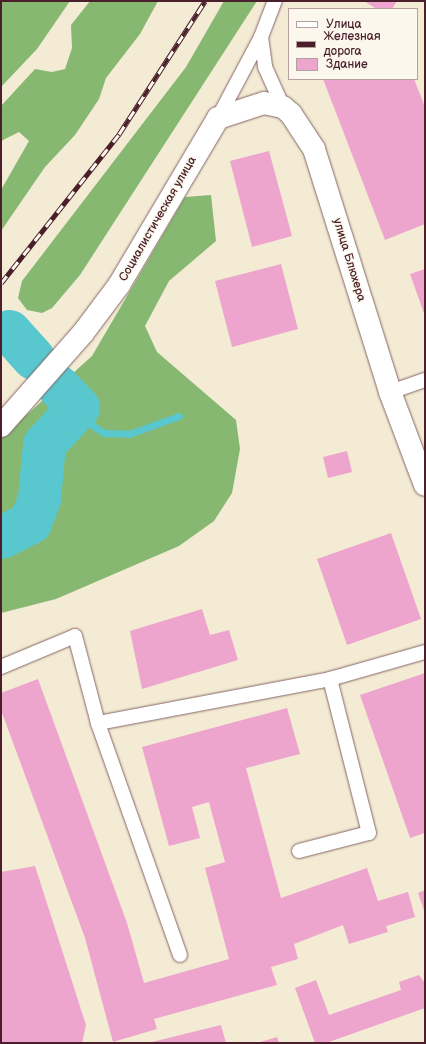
<!DOCTYPE html>
<meta charset="utf-8">
<style>
body{margin:0}
#map{position:relative;width:426px;height:1044px;overflow:hidden;background:#f3ebd4;font-family:"Balsamiq Sans",sans-serif}
div>[style]{position:absolute}
[style*='--x']{left:calc(var(--x)*1px);top:calc(var(--y)*1px);width:calc(var(--w)*1px);rotate:calc(var(--a)*1deg)}
.forest>*{inset:0;background:#86b872}
.stream>*{height:7px;margin:-3.5px;padding:0 3.5px;transform-origin:3.5px;border-radius:3.5px;background:#59c7ce}
.river>*{height:43px;margin:-21.5px;padding:0 21.5px;transform-origin:21.5px;border-radius:21.5px;background:#59c7ce}
.building>*{inset:0;background:#eda5ce}
.roads{filter:drop-shadow(0 0 1px #856666) drop-shadow(0 0 1px #856666)}
.lane>*{height:14px;margin:-7px;padding:0 7px;transform-origin:7px;border-radius:7px;background:#fff}
.street>*{height:22px;margin:-11px;padding:0 11px;transform-origin:11px;border-radius:11px;background:#fff}
.rail>*{height:4.5px;margin-top:-2.25px;transform-origin:0;background:repeating-linear-gradient(90deg,#fbf7ec 0 9px,#4a1f2b 0 18px);box-sizing:border-box;border-block:1px solid #4a1f2b}
span{translate:-50% -50%;white-space:nowrap;text-align:center;line-height:1.15;-webkit-text-stroke:3px #fbf7ec;paint-order:stroke}
.street-label{font-size:12px;color:#4a1f2b}
.frame{position:absolute;inset:0;border:2px solid #4a1f2b;pointer-events:none}
.legend{position:absolute;left:288px;top:8px;width:130px;height:72px;box-sizing:border-box;background:#fbf7ec;border:1px solid #b4a19f;margin:0;padding:5px 7px;list-style:none;font-size:12px;color:#4a1f2b}
.legend li{display:flex;align-items:center;gap:8px;height:20px}
.legend b{width:20px;border:1px solid #b4a19f}
</style>
<div id="map">
<div class="forest">
<i style="clip-path:polygon(1px 1px,70px 1px,37px 49px,1px 87px)"></i>
<i style="clip-path:polygon(90px 1px,158px 1px,140px 34px,106px 78px,99px 99px,75px 135px,45px 167px,1px 231px,1px 190px,29px 141px,19px 132px,1px 141px,1px 106px,35px 69px,52px 72px,65px 69px,72px 48px,71px 25px)"></i>
<i style="clip-path:polygon(224px 1px,257px 1px,80px 275px,52px 308px,42px 313px,27px 310px,18px 298px,22px 281px,186px 67px)"></i>
<i style="clip-path:polygon(211px 195px,216px 241px,169px 281px,145px 326px,157px 352px,236px 420px,240px 449px,232px 493px,214px 521px,179px 546px,56px 599px,1px 613px,1px 438px,92px 356px,185px 197px)"></i>
</div>
<div class="stream">
<i style="--x:78;--y:407;--w:23;--a:52"></i>
<i style="--x:92;--y:425;--w:14;--a:34"></i>
<i style="--x:104;--y:433;--w:25;--a:2"></i>
<i style="--x:129;--y:434;--w:53;--a:-19.8"></i>
</div>
<div class="river">
<i style="--x:9;--y:331;--w:36;--a:48"></i>
<i style="--x:1;--y:537;--w:33;--a:-27"></i>
<i style="--x:30;--y:522;--w:25;--a:-69"></i>
<i style="--x:39;--y:499;--w:55;--a:-84.8"></i>
<i style="--x:44;--y:444;--w:50;--a:-47.4"></i>
<i style="--x:78;--y:407;--w:30;--a:-134"></i>
</div>
<div class="building">
<i style="clip-path:polygon(364px 1px,397px 1px,392px 9px,377px 9px)"></i>
<i style="clip-path:polygon(323px 79px,414px 79px,425px 107px,425px 224px,385px 240px)"></i>
<i style="clip-path:polygon(269px 151px,292px 236px,252px 247px,230px 161px)"></i>
<i style="clip-path:polygon(281px 264px,298px 329px,232px 347px,215px 281px)"></i>
<i style="clip-path:polygon(425px 269px,425px 316px,410px 274px)"></i>
<i style="clip-path:polygon(347px 451px,352px 472px,328px 478px,323px 457px)"></i>
<i style="clip-path:polygon(391px 533px,421px 619px,347px 645px,317px 559px)"></i>
<i style="clip-path:polygon(202px 609px,210px 635px,229px 630px,238px 660px,142px 689px,130px 631px)"></i>
<i style="clip-path:polygon(425px 673px,425px 833px,410px 838px,360px 695px)"></i>
<i style="clip-path:polygon(38px 679px,127px 923px,144px 983px,229px 959px,205px 868px,225px 862px,209px 802px,192px 807px,200px 838px,169px 846px,142px 747px,287px 708px,300px 754px,246px 768px,281px 898px,367px 868px,378px 901px,408px 892px,415px 917px,386px 926px,388px 932px,349px 944px,343px 925px,294px 944px,298px 959px,271px 967px,277px 985px,154px 1019px,157px 1029px,113px 1042px,85px 938px,1px 710px,1px 693px)"></i>
<i style="clip-path:polygon(35px 866px,86px 1025px,82px 1043px,1px 1043px,1px 872px)"></i>
<i style="clip-path:polygon(425px 890px,425px 913px,418px 893px)"></i>
<i style="clip-path:polygon(419px 975px,425px 983px,425px 1008px,326px 1043px,315px 1043px,295px 988px,316px 980px,329px 1015px,401px 990px,399px 982px)"></i>
<i style="clip-path:polygon(221px 1025px,226px 1043px,152px 1043px,152px 1042px)"></i>
<i style="clip-path:polygon(277px 1037px,279px 1043px,257px 1043px)"></i>
</div>
<div class="roads">
<div class="lane">
<i style="--x:261;--y:37;--w:30;--a:82"></i>
<i style="--x:265;--y:67;--w:44;--a:65.8"></i>
<i style="--x:218;--y:118;--w:92;--a:-62"></i>
<i style="--x:261;--y:37;--w:39;--a:-69"></i>
<i style="--x:390;--y:392;--w:37;--a:-19"></i>
<i style="--x:1;--y:667;--w:80;--a:-22.7"></i>
<i style="--x:75;--y:636;--w:90;--a:75.2"></i>
<i style="--x:299;--y:851;--w:72;--a:-14.4"></i>
<i style="--x:369;--y:833;--w:159;--a:-104.2"></i>
<i style="--x:330;--y:679;--w:99;--a:-15.9"></i>
<i style="--x:180;--y:955;--w:246;--a:-109.5"></i>
<i style="--x:98;--y:723;--w:236;--a:-10.7"></i>
</div>
<div class="street">
<i style="--x:1;--y:426;--w:124;--a:-48.6"></i>
<i style="--x:83;--y:333;--w:60;--a:-53.1"></i>
<i style="--x:119;--y:285;--w:194;--a:-59.3"></i>
<i style="--x:218;--y:118;--w:48;--a:-18.1"></i>
<i style="--x:264;--y:103;--w:19;--a:12"></i>
<i style="--x:283;--y:107;--w:11;--a:41"></i>
<i style="--x:291;--y:114;--w:42;--a:56.7"></i>
<i style="--x:314;--y:149;--w:255;--a:72.6"></i>
<i style="--x:390;--y:392;--w:99;--a:69.4"></i>
</div>
</div>
<div class="rail">
<i style="--x:1;--y:283;--w:190;--a:-51.6"></i>
<i style="--x:119;--y:134;--w:158;--a:-57.1"></i>
</div>
<div class="street-label">
<span style="left:158px;top:219px;rotate:-60deg">Социалистическая улица</span>
<span style="left:349px;top:260px;rotate:73deg">улица Блюхера</span>
</div>
<div class="frame"></div>
<ul class="legend">
<li><b style="height:5px;background:#fff"></b>Улица</li>
<li><b style="height:5px;background:#4a1f2b"></b>Железная дорога</li>
<li><b style="height:11px;background:#eda5ce"></b>Здание</li>
</ul>
</div>
